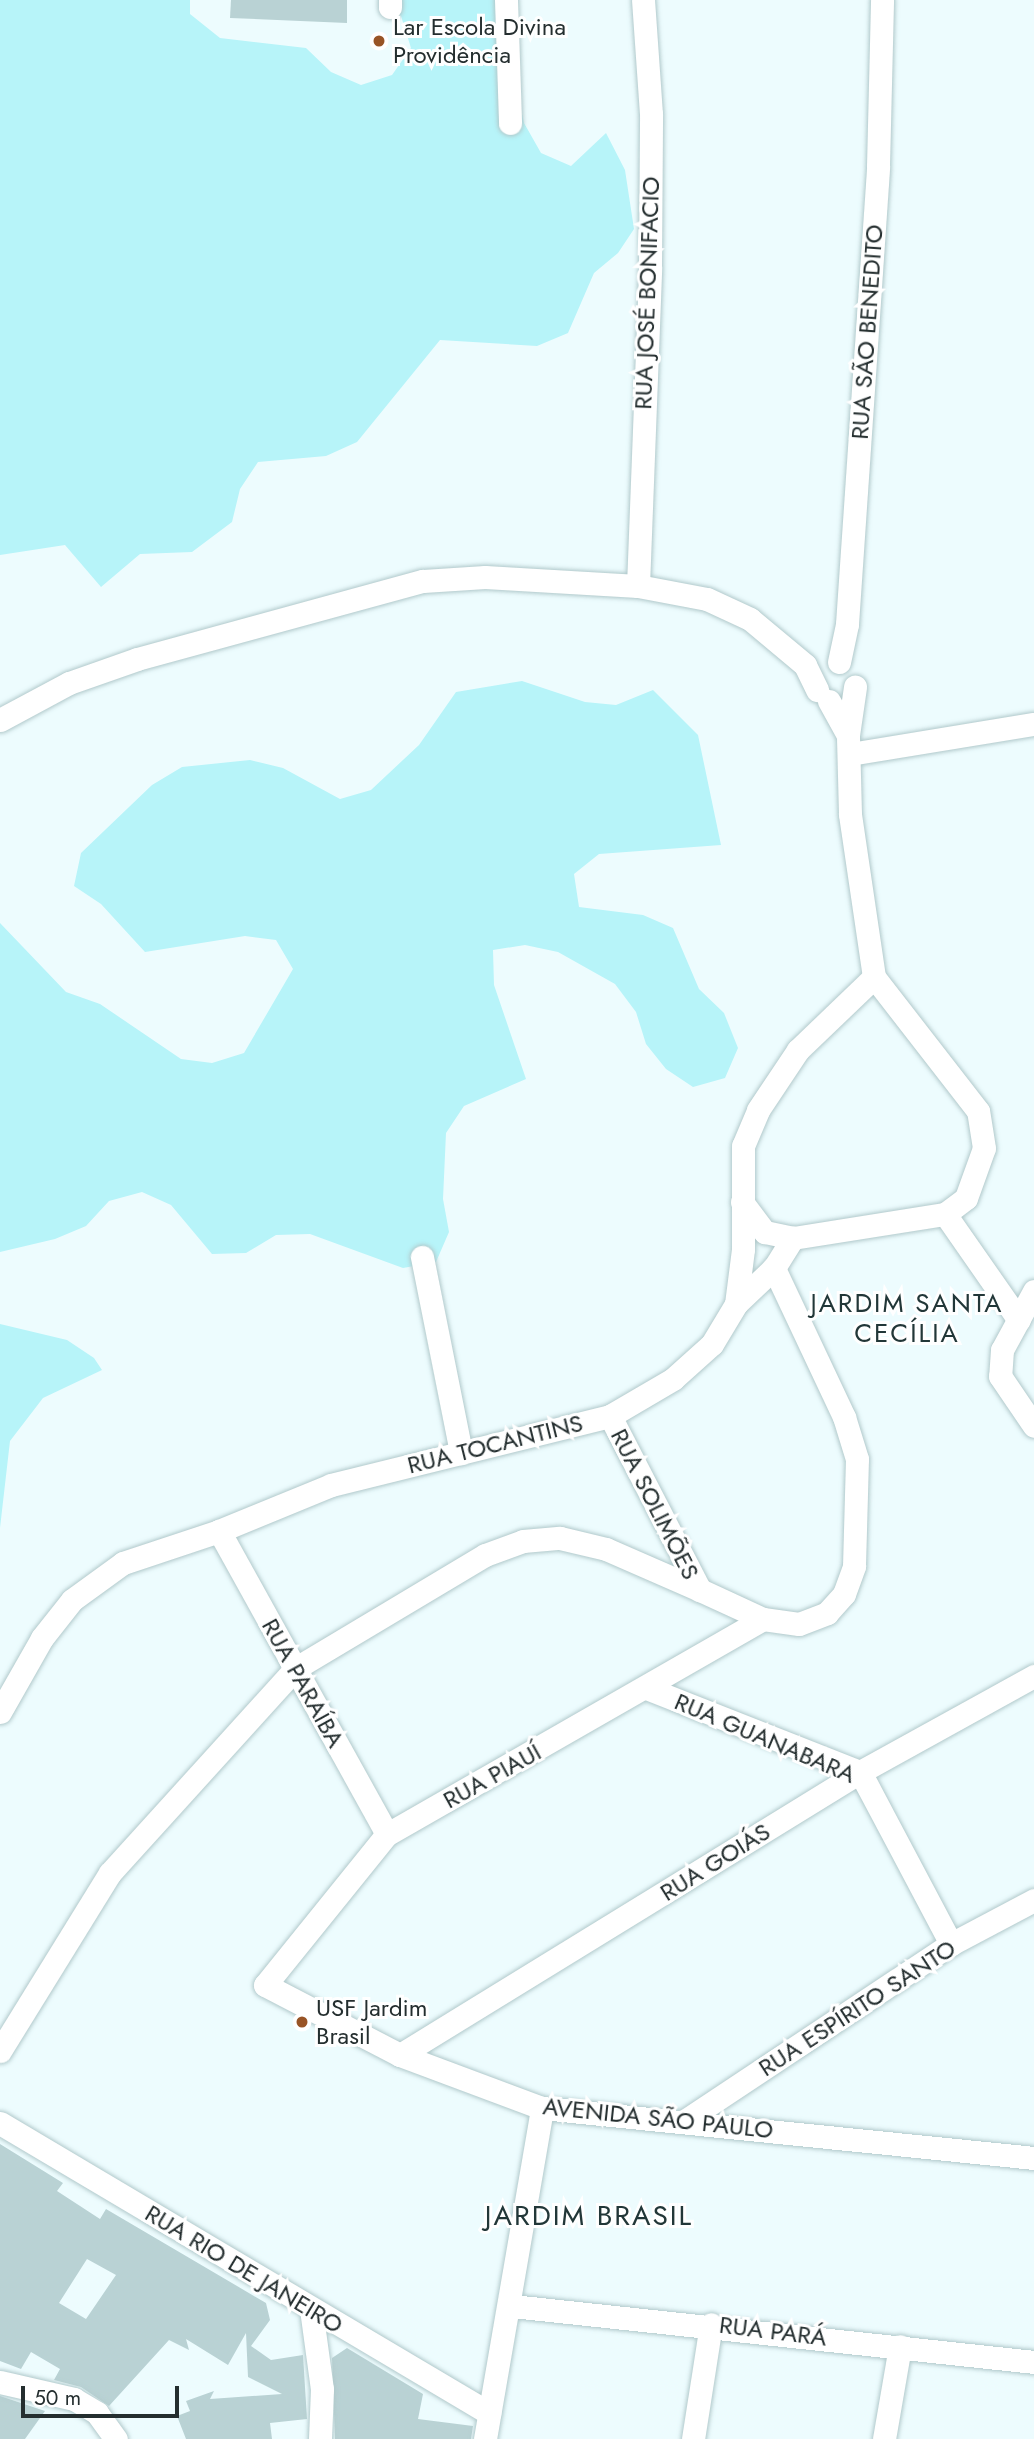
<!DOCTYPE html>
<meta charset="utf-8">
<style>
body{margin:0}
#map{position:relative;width:1034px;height:2439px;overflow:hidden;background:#edfcfe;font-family:Jost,sans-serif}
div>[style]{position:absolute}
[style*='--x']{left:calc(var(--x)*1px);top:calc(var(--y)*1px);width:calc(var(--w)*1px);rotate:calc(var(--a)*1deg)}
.green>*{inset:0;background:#b7f4f9}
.building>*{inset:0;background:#b9d2d4}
.roads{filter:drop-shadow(0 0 2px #b1c9cb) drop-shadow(0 0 2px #b1c9cb)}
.street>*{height:23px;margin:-11.5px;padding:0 11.5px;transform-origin:11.5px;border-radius:11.5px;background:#fff}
.dots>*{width:19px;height:19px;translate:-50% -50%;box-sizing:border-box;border:4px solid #fff;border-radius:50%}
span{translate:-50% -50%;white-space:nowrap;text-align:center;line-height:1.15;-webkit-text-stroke:6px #fff;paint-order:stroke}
.poi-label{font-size:24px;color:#242e2f}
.left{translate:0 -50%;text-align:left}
.street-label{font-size:24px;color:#242e2f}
.neighbourhood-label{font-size:26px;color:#223738;letter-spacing:2px}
.quarter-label{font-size:28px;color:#223738;letter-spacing:2px}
.scale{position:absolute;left:21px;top:2386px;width:158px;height:32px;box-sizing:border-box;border:4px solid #242e2f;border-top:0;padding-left:9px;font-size:21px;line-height:24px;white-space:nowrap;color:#242e2f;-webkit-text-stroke:5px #fff;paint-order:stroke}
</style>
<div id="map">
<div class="green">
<i style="clip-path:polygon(0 0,190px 0,190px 14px,220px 38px,306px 48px,331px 72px,361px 85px,392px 75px,411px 48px,401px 16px,388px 0,497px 0,524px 123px,541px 153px,571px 166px,606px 133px,625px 170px,634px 229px,618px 253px,594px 273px,568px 333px,537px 346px,440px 340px,357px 442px,326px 456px,258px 462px,240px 489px,232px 522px,192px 552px,140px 554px,101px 587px,65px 545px,0 555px)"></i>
<i style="clip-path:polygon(522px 681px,585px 702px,616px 705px,653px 690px,698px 735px,721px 845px,599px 854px,574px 874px,579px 907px,643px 915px,673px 928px,699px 989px,724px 1013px,738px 1048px,725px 1078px,693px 1087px,666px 1069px,646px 1044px,636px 1012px,615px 984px,558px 952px,525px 945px,493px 950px,494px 985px,526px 1079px,464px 1106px,446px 1133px,443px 1199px,449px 1232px,436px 1262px,403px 1268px,310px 1234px,276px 1235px,246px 1253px,212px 1254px,171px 1205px,142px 1192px,109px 1201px,86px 1226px,55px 1239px,0 1252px,0 923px,66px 992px,100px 1004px,181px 1059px,212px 1063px,244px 1053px,293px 969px,276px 940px,245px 936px,145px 952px,101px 904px,74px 886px,81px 853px,152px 785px,182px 767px,250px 760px,283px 768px,340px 799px,371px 790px,419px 745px,456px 692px)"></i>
<i style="clip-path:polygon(0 1324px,67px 1340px,94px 1358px,102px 1370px,43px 1398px,10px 1441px,0 1528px)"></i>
</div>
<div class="building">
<i style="clip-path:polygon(231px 0,347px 0,347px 23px,230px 18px)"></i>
<i style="clip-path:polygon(evenodd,0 2144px,63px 2183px,57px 2191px,100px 2219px,106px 2209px,266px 2303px,270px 2320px,251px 2346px,271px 2360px,303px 2355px,307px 2419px,270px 2423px,272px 2439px,186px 2439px,177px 2416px,190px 2411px,186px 2401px,214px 2391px,210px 2399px,282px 2394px,248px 2377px,246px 2333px,228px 2365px,186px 2339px,189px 2350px,169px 2340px,109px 2406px,81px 2387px,54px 2380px,60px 2369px,31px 2352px,21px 2369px,0 2361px,0 2144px,87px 2259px,116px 2275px,86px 2319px,59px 2303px,87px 2259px)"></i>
<i style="clip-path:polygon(347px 2348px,423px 2394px,418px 2419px,473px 2426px,471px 2439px,335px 2439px,332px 2358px)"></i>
<i style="clip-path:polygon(0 2396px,45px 2411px,25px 2439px,0 2439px)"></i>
</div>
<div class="roads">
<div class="street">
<i style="--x:390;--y:0;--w:7;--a:90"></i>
<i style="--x:506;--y:0;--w:123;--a:88.1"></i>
<i style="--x:638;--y:586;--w:319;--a:-87.8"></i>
<i style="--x:650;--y:267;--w:153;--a:-89.6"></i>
<i style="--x:651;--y:114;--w:114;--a:-94"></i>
<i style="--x:839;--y:662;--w:39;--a:-78"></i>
<i style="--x:847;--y:624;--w:459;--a:-86.1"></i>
<i style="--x:878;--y:166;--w:166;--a:-88.6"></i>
<i style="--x:829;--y:701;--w:39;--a:61"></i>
<i style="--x:0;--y:720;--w:78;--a:-28.2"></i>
<i style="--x:69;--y:683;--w:72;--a:-19.4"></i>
<i style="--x:137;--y:659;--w:296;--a:-15.3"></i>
<i style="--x:423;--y:581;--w:62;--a:-3.7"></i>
<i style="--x:485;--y:577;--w:153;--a:3.4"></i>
<i style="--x:638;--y:586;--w:70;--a:10.7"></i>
<i style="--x:707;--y:599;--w:47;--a:24.9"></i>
<i style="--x:750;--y:619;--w:72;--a:39.9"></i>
<i style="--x:805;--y:665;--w:28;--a:64"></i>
<i style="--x:850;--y:754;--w:186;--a:-9.3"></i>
<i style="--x:742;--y:1202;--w:38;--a:53"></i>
<i style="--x:765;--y:1232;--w:29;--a:12"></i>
<i style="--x:793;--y:1238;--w:154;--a:-9"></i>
<i style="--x:945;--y:1214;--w:26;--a:-37"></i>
<i style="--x:966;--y:1198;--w:53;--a:-70.2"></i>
<i style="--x:984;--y:1148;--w:37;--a:-99"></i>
<i style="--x:978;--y:1111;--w:170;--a:-127.8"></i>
<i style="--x:874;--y:977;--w:165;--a:-98.4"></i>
<i style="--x:850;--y:814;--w:79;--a:-91.5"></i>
<i style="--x:848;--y:735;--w:49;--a:-81.7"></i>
<i style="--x:945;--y:1214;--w:129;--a:55.1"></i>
<i style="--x:422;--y:1257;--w:200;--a:78.7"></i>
<i style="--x:1034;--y:1291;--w:67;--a:118.5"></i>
<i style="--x:1002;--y:1350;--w:26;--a:94"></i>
<i style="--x:1000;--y:1376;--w:60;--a:55.8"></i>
<i style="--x:736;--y:1304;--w:55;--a:-82.7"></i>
<i style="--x:743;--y:1249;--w:103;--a:-90"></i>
<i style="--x:743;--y:1146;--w:39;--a:-67"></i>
<i style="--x:758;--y:1110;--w:72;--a:-56.3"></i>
<i style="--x:798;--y:1050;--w:105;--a:-43.8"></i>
<i style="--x:610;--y:1416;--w:196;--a:62.7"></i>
<i style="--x:700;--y:1590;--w:69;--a:24.7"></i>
<i style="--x:763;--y:1619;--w:36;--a:8"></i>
<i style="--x:799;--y:1624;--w:30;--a:-21"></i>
<i style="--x:827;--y:1613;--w:25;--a:-48"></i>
<i style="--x:844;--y:1594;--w:30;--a:-70"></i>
<i style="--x:854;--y:1566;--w:107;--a:-88.4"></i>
<i style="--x:857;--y:1459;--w:44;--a:-107.2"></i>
<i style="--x:844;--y:1417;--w:165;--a:-115.2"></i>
<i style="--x:219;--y:1531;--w:346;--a:61"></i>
<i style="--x:763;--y:1619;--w:433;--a:150.2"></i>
<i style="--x:387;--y:1834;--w:194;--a:128.9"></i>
<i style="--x:265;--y:1985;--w:152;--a:27.4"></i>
<i style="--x:400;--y:2055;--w:152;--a:20.5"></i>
<i style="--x:542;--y:2108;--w:495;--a:5.8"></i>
<i style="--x:649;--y:1689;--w:227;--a:21.5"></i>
<i style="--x:860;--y:1772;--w:195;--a:62.1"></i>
<i style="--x:0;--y:1712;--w:85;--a:-60.4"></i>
<i style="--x:42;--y:1638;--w:48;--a:-51.7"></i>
<i style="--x:72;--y:1600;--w:63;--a:-36"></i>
<i style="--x:123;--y:1563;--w:101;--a:-18.4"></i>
<i style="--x:219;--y:1531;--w:121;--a:-22.3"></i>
<i style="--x:331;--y:1485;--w:287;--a:-13.9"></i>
<i style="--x:610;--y:1416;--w:73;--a:-30.4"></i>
<i style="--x:673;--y:1379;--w:52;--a:-41.9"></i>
<i style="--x:712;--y:1344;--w:47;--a:-59"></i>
<i style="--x:736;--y:1304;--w:52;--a:-43.5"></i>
<i style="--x:774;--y:1268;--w:36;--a:-58"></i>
<i style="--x:0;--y:2051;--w:209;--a:-58.3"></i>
<i style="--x:110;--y:1873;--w:277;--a:-47.8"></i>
<i style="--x:296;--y:1668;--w:220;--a:-30.9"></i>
<i style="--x:485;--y:1555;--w:40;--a:-20.2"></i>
<i style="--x:523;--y:1541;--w:37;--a:-5"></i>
<i style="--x:560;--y:1538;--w:47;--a:13.4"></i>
<i style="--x:606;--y:1549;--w:103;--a:23.6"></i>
<i style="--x:400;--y:2055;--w:540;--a:-31.6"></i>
<i style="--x:860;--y:1772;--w:199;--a:-28.9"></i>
<i style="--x:683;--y:2122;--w:322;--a:-33.6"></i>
<i style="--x:951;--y:1944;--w:94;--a:-27.9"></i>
<i style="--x:0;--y:2123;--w:569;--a:30.67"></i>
<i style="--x:512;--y:2306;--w:525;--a:6.12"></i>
<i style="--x:311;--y:2309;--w:81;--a:82.2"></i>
<i style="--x:322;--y:2389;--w:50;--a:92.3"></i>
<i style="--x:0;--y:2382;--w:76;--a:12.9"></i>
<i style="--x:74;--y:2399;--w:27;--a:31"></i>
<i style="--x:97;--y:2413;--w:32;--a:54"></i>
<i style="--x:485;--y:2439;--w:336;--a:-80.2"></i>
<i style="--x:693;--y:2439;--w:116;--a:-81.1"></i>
<i style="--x:884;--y:2439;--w:94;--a:-80.2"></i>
</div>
</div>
<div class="dots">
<i style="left:379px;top:41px;background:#985426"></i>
<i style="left:302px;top:2022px;background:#985426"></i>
</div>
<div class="poi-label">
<span class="left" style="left:393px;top:41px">Lar Escola Divina<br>Providência</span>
<span class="left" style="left:316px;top:2022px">USF Jardim<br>Brasil</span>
</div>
<div class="street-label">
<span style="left:647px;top:293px;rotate:-88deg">RUA JOSÉ BONIFACIO</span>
<span style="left:867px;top:332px;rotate:-86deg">RUA SÃO BENEDITO</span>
<span style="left:495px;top:1444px;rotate:-14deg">RUA TOCANTINS</span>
<span style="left:655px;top:1504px;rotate:63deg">RUA SOLIMÕES</span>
<span style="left:303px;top:1683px;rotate:61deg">RUA PARAÍBA</span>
<span style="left:765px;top:1738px;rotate:23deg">RUA GUANABARA</span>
<span style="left:492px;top:1776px;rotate:-29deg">RUA PIAUÍ</span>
<span style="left:715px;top:1862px;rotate:-32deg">RUA GOIÁS</span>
<span style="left:857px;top:2008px;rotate:-33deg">RUA ESPÍRITO SANTO</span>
<span style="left:658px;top:2118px;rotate:6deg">AVENIDA SÃO PAULO</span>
<span style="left:244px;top:2269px;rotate:31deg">RUA RIO DE JANEIRO</span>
<span style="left:773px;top:2331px;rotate:7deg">RUA PARÁ</span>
</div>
<div class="neighbourhood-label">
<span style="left:907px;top:1319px">JARDIM SANTA<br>CECÍLIA</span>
</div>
<div class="quarter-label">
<span style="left:589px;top:2216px">JARDIM BRASIL</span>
</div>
<div class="scale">50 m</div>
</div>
